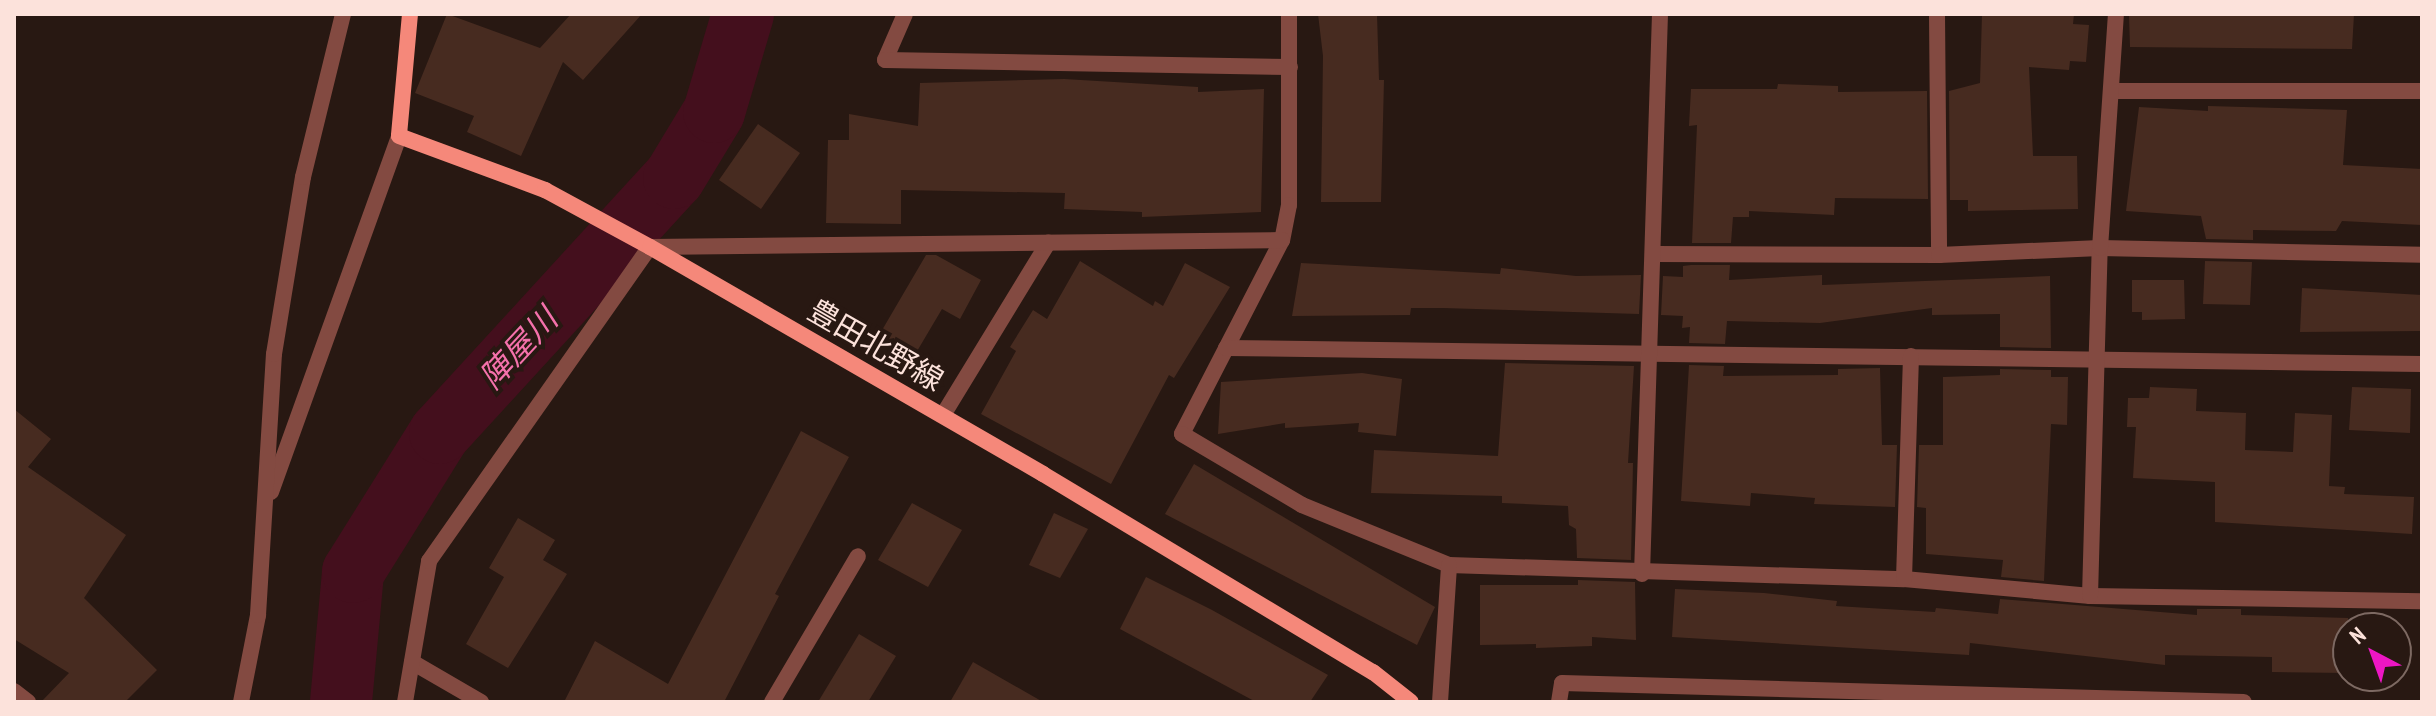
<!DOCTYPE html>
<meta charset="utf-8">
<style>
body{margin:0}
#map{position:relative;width:2436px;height:716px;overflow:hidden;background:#281812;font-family:"PT Sans Narrow","Noto Sans JP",sans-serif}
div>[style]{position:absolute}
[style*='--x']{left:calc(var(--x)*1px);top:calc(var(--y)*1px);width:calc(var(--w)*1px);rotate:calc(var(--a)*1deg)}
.river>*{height:62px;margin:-31px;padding:0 31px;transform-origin:31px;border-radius:31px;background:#440f1d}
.building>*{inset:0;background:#472b20}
.minor>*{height:16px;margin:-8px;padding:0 8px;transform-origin:8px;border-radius:8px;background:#834a41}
.secondary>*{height:16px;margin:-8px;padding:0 8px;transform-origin:8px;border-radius:8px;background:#f5887a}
span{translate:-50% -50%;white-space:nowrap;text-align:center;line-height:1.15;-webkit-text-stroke:8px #281812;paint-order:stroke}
.street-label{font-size:30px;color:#fce2db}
.water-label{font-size:32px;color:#f471ab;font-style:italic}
.frame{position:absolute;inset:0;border:16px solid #fce2db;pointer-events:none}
.north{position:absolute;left:2332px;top:612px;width:80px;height:80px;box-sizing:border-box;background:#281812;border:2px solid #7d6962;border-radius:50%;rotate:319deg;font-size:22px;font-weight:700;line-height:32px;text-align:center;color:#fce2db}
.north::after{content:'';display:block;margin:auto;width:28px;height:36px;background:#ed16c4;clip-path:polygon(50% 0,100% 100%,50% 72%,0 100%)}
</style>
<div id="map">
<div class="river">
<i style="--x:341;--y:702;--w:131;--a:-84.7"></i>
<i style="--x:353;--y:572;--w:164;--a:-58"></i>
<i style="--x:440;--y:433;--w:346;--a:-47.5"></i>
<i style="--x:674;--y:178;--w:77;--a:-58.8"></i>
<i style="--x:714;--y:112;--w:102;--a:-73.5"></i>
</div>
<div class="building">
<i style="clip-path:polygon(447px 14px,540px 48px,571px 14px,642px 14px,583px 80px,563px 62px,521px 156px,467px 132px,474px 116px,415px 93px)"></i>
<i style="clip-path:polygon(1318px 14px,1377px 14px,1379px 80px,1384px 80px,1381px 202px,1321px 202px,1323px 56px)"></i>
<i style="clip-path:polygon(1982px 14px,2074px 14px,2073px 24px,2089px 25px,2086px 62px,2070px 61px,2069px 70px,2029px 67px,2033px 156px,2077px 156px,2078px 209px,1968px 211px,1968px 200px,1950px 200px,1949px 91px,1980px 83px)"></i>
<i style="clip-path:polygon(2129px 14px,2354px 14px,2352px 49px,2130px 47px)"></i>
<i style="clip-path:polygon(1064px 79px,1198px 87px,1198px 92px,1264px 89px,1261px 212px,1142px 217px,1142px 212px,1064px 209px,1065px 193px,901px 190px,901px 224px,826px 223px,828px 140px,849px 140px,849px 114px,918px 126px,920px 83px)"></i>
<i style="clip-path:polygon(1778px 84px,1838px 86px,1838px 92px,1927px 91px,1928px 199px,1835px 198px,1834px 215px,1749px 211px,1749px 217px,1733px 217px,1731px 243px,1692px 243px,1697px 125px,1689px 126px,1691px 89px,1777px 89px)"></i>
<i style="clip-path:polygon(2208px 106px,2347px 110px,2343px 165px,2422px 169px,2422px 225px,2342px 221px,2336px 231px,2253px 230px,2253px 240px,2206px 239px,2201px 216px,2126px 211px,2139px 107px,2208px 111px)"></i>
<i style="clip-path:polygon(758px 124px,800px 153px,761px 209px,719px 180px)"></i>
<i style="clip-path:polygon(926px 255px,936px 255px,981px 280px,960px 319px,942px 309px,913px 358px,878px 337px)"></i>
<i style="clip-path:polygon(1080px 261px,1153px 306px,1155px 301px,1163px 306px,1185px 263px,1230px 287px,1174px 378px,1169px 375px,1111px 484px,981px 414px,1016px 351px,1010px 347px,1033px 310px,1047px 319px)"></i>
<i style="clip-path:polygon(2205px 261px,2252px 262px,2250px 305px,2203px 304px)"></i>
<i style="clip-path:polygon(1301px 263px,1500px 274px,1501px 268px,1576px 276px,1641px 275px,1639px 314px,1443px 308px,1411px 308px,1410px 315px,1292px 316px)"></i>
<i style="clip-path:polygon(1691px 265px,1730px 265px,1729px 280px,1822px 275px,1822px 285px,2050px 276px,2051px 348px,2000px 347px,2000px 314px,1932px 315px,1932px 308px,1820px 323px,1727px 321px,1725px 344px,1689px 343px,1690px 327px,1682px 328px,1683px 316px,1661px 315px,1663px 276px,1683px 277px,1683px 266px)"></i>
<i style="clip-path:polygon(2132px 280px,2184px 280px,2185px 319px,2142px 320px,2142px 312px,2132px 312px)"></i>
<i style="clip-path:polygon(2302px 288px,2422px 295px,2422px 331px,2300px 332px)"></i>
<i style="clip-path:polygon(1505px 363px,1634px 366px,1628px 463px,1633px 463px,1631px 560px,1577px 558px,1576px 529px,1569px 525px,1568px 506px,1502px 503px,1502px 496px,1371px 493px,1374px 450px,1498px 456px)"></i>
<i style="clip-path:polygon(1689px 365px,1724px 366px,1723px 376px,1838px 375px,1838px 369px,1880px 368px,1882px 445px,1897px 445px,1895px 507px,1814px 504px,1815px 498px,1751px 493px,1750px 506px,1681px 501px)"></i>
<i style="clip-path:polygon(2000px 369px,2051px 370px,2051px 377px,2068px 377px,2067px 425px,2051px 424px,2044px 581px,2001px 577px,2003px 560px,1926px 554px,1926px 508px,1917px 507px,1919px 445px,1943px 445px,1943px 377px,2000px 375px)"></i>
<i style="clip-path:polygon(1362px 373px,1402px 379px,1396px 436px,1358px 432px,1359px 423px,1285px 428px,1285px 423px,1218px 434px,1221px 382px)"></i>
<i style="clip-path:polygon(2150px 387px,2197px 389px,2196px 411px,2246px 413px,2245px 450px,2293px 452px,2295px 413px,2332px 415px,2329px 486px,2345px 487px,2344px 494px,2414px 497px,2412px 534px,2215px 522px,2215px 482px,2133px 478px,2136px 427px,2127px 427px,2128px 398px,2149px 398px)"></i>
<i style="clip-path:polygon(2352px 387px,2411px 389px,2410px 433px,2349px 430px)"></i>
<i style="clip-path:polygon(14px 409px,51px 439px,28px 467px,126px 535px,84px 598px,157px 670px,125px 702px,41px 702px,69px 673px,14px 639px)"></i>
<i style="clip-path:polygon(801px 431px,849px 457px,775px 594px,779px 596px,724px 702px,564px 702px,595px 641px,668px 684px)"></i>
<i style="clip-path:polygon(1194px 464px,1435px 607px,1417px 645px,1165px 514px)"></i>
<i style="clip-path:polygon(912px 503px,962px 530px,928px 587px,878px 560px)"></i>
<i style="clip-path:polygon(1054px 513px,1088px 529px,1060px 578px,1029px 565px)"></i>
<i style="clip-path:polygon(518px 518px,555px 540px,543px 560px,567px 574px,508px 668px,466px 644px,504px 577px,489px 568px)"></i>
<i style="clip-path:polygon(1146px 577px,1212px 610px,1328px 675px,1310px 702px,1256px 702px,1120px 629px)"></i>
<i style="clip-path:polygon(1578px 580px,1635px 582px,1636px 640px,1592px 637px,1592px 646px,1536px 648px,1536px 644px,1480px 645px,1480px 585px,1578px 585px)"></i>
<i style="clip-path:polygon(1675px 589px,1764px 593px,1837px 601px,1836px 606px,1935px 612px,1936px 608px,1998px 614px,2000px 599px,2197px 615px,2197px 609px,2241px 609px,2241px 615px,2348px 618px,2348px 673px,2272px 672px,2272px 657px,2165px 655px,2165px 665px,1970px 643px,1969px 655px,1672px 637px)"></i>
<i style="clip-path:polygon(859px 634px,896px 656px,868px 702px,818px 702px)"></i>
<i style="clip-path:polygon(973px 662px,1043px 702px,950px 702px)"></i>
</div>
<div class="minor">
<i style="--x:905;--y:14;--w:50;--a:113.5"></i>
<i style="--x:885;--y:60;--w:405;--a:1"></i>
<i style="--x:1289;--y:14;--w:191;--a:90"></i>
<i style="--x:1289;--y:205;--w:36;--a:101"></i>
<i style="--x:1282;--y:240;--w:218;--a:117.3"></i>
<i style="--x:1182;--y:434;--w:139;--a:30.6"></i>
<i style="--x:1302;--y:505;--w:159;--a:22.2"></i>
<i style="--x:1449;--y:565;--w:455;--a:1.8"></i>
<i style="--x:1904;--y:579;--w:187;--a:5.2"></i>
<i style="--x:2090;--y:596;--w:332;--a:0.9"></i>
<i style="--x:1937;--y:14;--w:241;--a:89.5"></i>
<i style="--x:2114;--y:91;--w:308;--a:0"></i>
<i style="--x:1655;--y:254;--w:284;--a:0.2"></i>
<i style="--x:1939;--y:255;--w:161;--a:-2.5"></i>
<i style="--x:2100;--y:248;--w:322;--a:1.2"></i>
<i style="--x:1226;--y:348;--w:1196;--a:0.77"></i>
<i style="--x:943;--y:415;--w:202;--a:-58.6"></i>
<i style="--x:271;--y:492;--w:378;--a:-70.2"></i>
<i style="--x:1642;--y:574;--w:560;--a:-88.16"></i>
<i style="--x:1904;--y:579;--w:223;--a:-88.2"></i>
<i style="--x:2090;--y:596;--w:348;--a:-88.4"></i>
<i style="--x:2100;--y:248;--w:235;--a:-86.1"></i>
<i style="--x:412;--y:662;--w:80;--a:30.1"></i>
<i style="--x:14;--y:691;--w:18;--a:38"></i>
<i style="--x:241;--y:702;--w:89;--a:-78.9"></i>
<i style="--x:258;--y:615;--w:261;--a:-86.5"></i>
<i style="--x:274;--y:354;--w:179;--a:-80.7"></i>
<i style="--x:303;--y:177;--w:168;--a:-76.2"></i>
<i style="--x:405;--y:702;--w:143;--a:-80.3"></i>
<i style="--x:429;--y:561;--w:384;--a:-54.9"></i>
<i style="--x:650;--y:247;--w:632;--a:-0.63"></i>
<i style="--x:772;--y:702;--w:169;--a:-59.5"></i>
<i style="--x:1440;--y:702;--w:137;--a:-86.2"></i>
<i style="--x:1559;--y:702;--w:19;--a:-81"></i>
<i style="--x:1562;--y:683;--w:682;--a:1.6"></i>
</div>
<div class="secondary">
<i style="--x:410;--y:14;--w:122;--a:95.2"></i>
<i style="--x:399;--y:136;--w:156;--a:20.3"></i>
<i style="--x:545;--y:190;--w:119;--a:28.5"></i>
<i style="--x:650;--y:247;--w:454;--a:30"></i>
<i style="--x:1043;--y:474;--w:385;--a:31"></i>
<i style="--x:1373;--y:672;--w:48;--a:38.3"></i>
</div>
<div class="street-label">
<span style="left:876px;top:345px;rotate:30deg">豊田北野線</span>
</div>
<div class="water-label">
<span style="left:518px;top:348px;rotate:-47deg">陣屋川</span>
</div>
<div class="frame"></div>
<div class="north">N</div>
</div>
